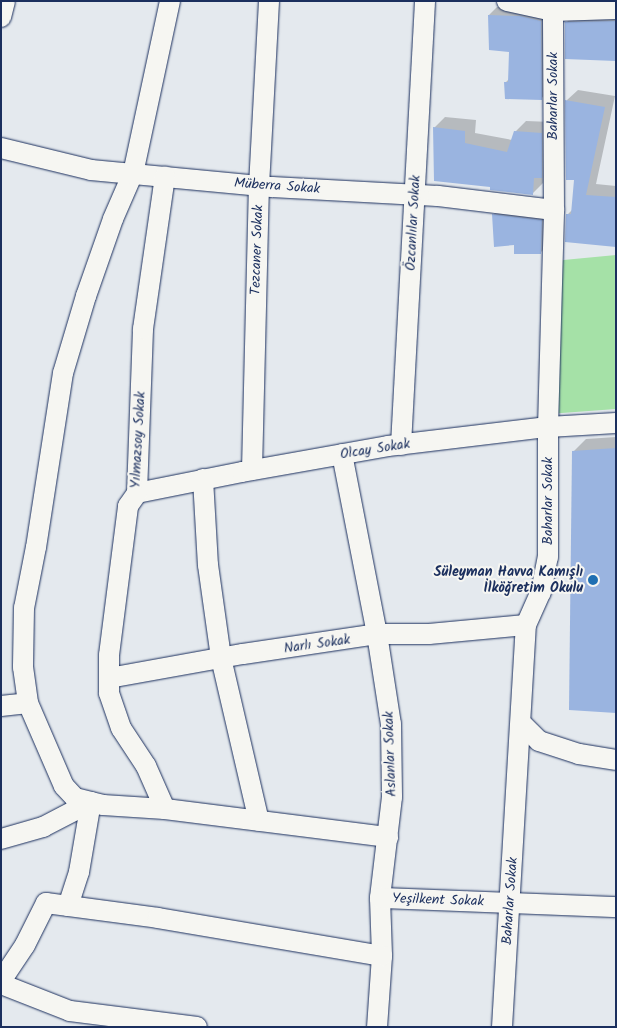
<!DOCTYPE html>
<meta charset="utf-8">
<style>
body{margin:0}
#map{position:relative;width:617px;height:1028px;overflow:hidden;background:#e4e9ee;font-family:Kalam,sans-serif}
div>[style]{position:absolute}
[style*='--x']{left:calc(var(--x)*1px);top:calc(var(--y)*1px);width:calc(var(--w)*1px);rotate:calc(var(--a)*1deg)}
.green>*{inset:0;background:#a5e1a7}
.shadow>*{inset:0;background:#0003}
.building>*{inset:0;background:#9ab4e0}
.roads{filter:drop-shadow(0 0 1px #1b2f5e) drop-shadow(0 0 1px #1b2f5e)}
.minor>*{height:20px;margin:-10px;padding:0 10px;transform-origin:10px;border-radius:10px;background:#f6f6f2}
.dots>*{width:14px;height:14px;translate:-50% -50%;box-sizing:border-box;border:2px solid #f6f6f2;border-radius:50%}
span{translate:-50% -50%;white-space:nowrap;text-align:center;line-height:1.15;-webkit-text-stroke:4px #f6f6f2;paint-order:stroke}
.street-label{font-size:14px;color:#1b2f5e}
.poi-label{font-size:14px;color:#1b2f5e;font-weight:700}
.right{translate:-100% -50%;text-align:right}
.frame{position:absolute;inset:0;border:2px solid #1b2f5e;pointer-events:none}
</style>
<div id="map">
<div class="green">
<i style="clip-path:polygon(616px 255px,616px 409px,548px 414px,553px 261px)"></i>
</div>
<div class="shadow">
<i style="clip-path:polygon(497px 7px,528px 8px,549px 13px,549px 90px,541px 99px,505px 83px,510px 78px,510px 51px,489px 15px)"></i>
<i style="clip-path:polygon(616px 10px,616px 60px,566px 23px,577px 12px)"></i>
<i style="clip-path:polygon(578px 90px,615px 96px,596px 184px,616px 186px,616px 245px,567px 215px,573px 209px,575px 179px,567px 100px)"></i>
<i style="clip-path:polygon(445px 117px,476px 120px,475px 133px,512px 140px,515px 132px,526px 121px,552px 122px,543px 183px,532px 194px,491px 186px,434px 128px)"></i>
<i style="clip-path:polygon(505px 203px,553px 209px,553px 240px,540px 253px,516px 244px,493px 215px)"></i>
<i style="clip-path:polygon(616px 437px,616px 712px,574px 451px,586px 439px)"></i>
</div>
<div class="building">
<i style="clip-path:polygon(488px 15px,520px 16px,541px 21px,542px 100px,505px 99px,504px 82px,508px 82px,509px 52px,489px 50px)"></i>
<i style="clip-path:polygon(616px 21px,616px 61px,565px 59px,565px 22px)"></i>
<i style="clip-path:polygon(565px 100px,605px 107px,586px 195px,616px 197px,616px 247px,565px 242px,566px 214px,571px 214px,574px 180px,566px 180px)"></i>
<i style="clip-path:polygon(433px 127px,465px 131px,465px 143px,507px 152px,514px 131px,542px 133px,542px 178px,534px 178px,533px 195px,490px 190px,490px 187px,434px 181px)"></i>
<i style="clip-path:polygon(492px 214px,542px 220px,541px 254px,514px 254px,514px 245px,494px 247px)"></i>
<i style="clip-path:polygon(616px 448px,616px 713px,569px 710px,572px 451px)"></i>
</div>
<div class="roads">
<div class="minor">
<i style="--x:170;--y:1;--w:176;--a:102.1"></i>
<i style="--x:133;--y:173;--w:50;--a:113.5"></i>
<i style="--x:113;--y:219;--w:82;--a:109.3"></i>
<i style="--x:86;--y:296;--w:80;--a:106.6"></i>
<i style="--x:63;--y:373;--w:176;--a:98.8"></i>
<i style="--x:36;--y:547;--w:62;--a:101.1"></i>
<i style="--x:24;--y:608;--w:59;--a:91"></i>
<i style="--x:23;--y:667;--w:36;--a:82"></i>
<i style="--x:28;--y:703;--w:90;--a:66.6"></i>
<i style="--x:64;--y:786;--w:16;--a:47"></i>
<i style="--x:75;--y:798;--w:29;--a:14"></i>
<i style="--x:103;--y:805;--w:62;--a:3.7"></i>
<i style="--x:165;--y:809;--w:225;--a:7.2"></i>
<i style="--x:507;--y:1;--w:47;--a:12.3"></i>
<i style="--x:553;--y:11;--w:63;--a:-1.8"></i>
<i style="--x:1;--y:17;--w:16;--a:-76"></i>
<i style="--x:1;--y:148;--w:93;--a:13.7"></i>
<i style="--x:91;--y:170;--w:182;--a:5.4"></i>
<i style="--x:272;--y:187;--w:166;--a:3.1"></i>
<i style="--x:438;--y:196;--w:117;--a:6.9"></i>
<i style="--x:401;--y:445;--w:445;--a:-86.9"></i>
<i style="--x:342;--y:454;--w:183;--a:79"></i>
<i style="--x:377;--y:634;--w:91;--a:81.2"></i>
<i style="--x:391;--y:724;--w:73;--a:89.2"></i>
<i style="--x:392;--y:797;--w:102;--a:96.8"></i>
<i style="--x:380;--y:898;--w:58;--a:88"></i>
<i style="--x:382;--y:956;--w:71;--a:94"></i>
<i style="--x:252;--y:470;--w:284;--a:-88.6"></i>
<i style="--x:259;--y:186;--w:185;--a:-86.9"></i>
<i style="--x:203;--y:479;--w:86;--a:86.7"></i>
<i style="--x:208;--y:565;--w:94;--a:82"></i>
<i style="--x:221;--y:658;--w:167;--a:76.9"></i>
<i style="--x:137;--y:493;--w:107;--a:-11.3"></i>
<i style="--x:242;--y:472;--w:148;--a:-10.1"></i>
<i style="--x:388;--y:446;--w:161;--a:-6.8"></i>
<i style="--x:548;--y:427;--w:68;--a:-3.4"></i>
<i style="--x:109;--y:678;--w:136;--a:-10.2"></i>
<i style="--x:243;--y:654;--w:135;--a:-8.5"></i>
<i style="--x:377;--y:634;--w:52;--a:0"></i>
<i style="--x:429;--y:634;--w:97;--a:-5.3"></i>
<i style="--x:1;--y:706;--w:27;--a:-6"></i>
<i style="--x:521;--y:723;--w:25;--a:45"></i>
<i style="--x:539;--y:741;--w:42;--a:18"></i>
<i style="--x:579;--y:754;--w:37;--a:9"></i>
<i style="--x:165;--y:809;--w:47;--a:-113.8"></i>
<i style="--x:146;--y:766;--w:45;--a:-123.3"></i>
<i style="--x:121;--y:728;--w:37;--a:-109"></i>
<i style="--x:109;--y:693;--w:38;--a:-90"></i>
<i style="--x:109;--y:655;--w:150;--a:-82.7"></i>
<i style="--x:128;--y:506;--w:16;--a:-55"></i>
<i style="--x:137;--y:493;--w:164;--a:-87.9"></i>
<i style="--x:143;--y:329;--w:154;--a:-81.8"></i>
<i style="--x:1;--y:839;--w:44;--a:-15.9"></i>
<i style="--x:43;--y:827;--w:54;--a:-27.5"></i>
<i style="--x:380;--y:898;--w:236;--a:2.2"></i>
<i style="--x:68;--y:906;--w:36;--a:-72"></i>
<i style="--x:79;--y:872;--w:71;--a:-80.3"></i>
<i style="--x:1;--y:981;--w:43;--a:-56.3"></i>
<i style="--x:25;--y:945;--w:47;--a:-63.4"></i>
<i style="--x:46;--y:903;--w:113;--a:7.6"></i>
<i style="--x:158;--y:918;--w:227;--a:9.6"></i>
<i style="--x:1;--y:984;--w:74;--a:21.4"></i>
<i style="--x:70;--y:1011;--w:128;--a:7.2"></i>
<i style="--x:502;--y:1027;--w:403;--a:-86.6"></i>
<i style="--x:526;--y:625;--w:36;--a:-66"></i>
<i style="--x:541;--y:592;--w:36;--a:-79"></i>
<i style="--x:548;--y:557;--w:130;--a:-90"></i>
<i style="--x:548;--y:427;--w:217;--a:-88.4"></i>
<i style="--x:554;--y:210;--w:199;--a:-90.3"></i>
<i style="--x:553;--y:11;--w:11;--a:-112"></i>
</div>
</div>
<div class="dots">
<i style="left:593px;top:580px;background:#1f6fb2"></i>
</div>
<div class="street-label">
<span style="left:553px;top:96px;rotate:-90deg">Baharlar Sokak</span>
<span style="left:277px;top:186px;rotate:4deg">Müberra Sokak</span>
<span style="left:413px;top:223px;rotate:-87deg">Özcanlılar Sokak</span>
<span style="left:257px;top:250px;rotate:-88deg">Tezcaner Sokak</span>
<span style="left:138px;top:440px;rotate:-87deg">Yılmazsoy Sokak</span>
<span style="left:375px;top:449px;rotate:-9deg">Olcay Sokak</span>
<span style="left:548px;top:501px;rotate:-90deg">Baharlar Sokak</span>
<span style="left:317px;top:644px;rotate:-8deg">Narlı Sokak</span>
<span style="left:390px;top:754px;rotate:-92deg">Aslanlar Sokak</span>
<span style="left:438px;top:900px;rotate:2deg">Yeşilkent Sokak</span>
<span style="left:510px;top:901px;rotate:-86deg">Baharlar Sokak</span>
</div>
<div class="poi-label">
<span class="right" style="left:583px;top:580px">Süleyman Havva Kamışlı<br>İlköğretim Okulu</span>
</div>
<div class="frame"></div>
</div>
